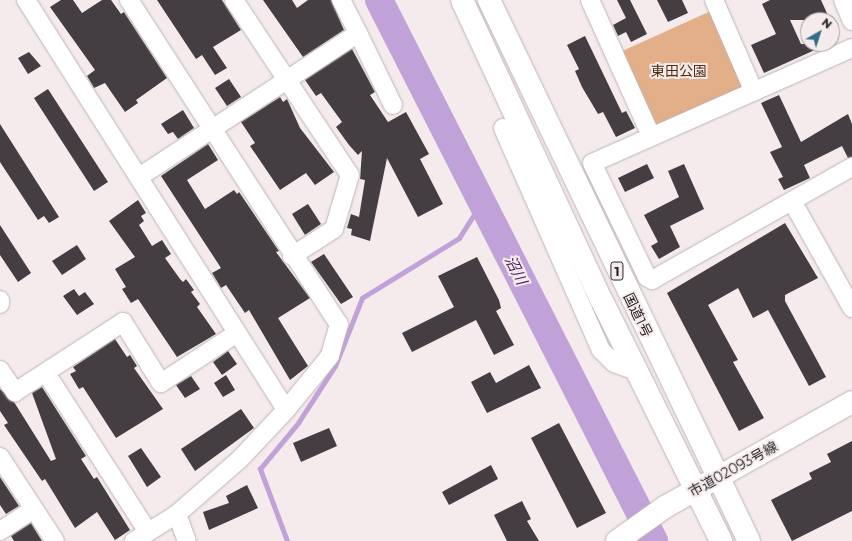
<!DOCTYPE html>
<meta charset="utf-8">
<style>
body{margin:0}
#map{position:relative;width:852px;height:541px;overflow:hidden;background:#f5ebed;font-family:Montserrat,"Noto Sans JP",sans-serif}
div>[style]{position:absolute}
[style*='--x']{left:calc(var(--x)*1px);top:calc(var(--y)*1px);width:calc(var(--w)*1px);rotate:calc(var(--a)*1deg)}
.green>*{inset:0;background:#e3af88}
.stream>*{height:4.5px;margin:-2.25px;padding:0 2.25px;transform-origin:2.25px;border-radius:2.25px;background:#c0a2d8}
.river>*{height:28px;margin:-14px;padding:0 14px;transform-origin:14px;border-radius:14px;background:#c0a2d8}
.building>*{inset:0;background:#443d42}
.roads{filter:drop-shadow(0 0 1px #bfb4b6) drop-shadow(0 0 1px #bfb4b6)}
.minor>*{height:18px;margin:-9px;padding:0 9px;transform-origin:9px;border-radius:9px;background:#fff}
.tertiary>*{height:22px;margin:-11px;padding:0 11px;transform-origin:11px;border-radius:11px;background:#fff}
.trunk>*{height:22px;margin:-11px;padding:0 11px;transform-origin:11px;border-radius:11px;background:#fff}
span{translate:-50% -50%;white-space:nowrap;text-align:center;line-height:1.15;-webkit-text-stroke:4px #f5ebed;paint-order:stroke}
.shield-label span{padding:1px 3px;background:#f5ebed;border:1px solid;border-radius:3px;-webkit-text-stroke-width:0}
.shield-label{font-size:13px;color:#272323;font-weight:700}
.park-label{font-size:14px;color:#502c0c}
.street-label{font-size:14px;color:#272323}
.water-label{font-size:15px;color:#4a2263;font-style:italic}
.north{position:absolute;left:800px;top:12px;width:40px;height:40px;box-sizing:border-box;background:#f5ebed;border:1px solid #a39b9c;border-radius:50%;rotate:39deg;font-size:11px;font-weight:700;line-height:16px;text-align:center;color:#272323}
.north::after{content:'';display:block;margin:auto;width:14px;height:18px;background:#336d86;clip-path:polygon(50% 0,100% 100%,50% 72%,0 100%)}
</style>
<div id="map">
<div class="green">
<i style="clip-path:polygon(713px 10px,744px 80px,740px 90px,660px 125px,651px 121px,620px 52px)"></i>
</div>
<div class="stream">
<i style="--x:287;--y:541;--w:77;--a:-110.6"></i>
<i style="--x:260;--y:469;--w:60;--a:-50.4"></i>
<i style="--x:298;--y:423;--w:68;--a:-57"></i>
<i style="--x:335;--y:366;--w:73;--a:-68.3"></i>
<i style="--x:362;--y:298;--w:114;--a:-31.7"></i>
<i style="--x:459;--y:238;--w:43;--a:-57.4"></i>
</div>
<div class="river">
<i style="--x:379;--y:0;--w:607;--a:63.05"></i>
</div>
<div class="building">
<i style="clip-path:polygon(61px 0,73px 0,82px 13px,102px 0,111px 0,121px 14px,124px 12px,167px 78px,136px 100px,138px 103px,125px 112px,105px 83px,94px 88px,87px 76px,95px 70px,50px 7px)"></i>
<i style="clip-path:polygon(157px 0,222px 0,241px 30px,213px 47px,227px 68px,215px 75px,202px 55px,196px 59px)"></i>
<i style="clip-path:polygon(263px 0,292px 0,297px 8px,308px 0,331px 0,344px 30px,303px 57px)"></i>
<i style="clip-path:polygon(617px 0,630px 0,647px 34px,631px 42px,626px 32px,618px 36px,613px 25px,626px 18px)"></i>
<i style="clip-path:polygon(657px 0,682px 0,688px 13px,668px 22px)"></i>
<i style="clip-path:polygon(770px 0,821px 0,830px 20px,790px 20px,801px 44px,828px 44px,764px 73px,751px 45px,776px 34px,762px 4px)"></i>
<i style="clip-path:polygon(585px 36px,622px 113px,626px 111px,635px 128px,616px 137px,603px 112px,598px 114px,582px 87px,575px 71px,579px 69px,567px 45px)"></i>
<i style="clip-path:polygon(352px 49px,375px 92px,370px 95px,388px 122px,406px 112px,429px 154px,420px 159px,443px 204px,418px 217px,387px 158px,370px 241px,351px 235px,352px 229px,347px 228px,351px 214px,359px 217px,365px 180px,360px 179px,362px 151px,358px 155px,349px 145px,336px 127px,342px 122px,321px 93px,316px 96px,305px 80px)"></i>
<i style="clip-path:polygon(29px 52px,41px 66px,28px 74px,18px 58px)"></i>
<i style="clip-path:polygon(229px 79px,241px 97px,227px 106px,215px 88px)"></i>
<i style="clip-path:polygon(48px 89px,108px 182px,94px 191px,34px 98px)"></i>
<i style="clip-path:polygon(779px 95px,801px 142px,848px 114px,852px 124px,852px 157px,848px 158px,842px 146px,804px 165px,810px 178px,784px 190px,778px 179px,783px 177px,770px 152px,782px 147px,761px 103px)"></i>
<i style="clip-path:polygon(280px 97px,283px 102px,287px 99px,300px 128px,334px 172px,315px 185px,306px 173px,280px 190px,250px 146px,255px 143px,241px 122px)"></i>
<i style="clip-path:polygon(183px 110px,194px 128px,178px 139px,173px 132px,168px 134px,161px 124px)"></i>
<i style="clip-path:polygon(0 124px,59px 217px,49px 223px,44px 216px,38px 220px,0 162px)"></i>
<i style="clip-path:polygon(208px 144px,218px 160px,187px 180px,205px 209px,234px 190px,237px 194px,239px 192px,279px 251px,276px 252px,310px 298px,278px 318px,308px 366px,290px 380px,249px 310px,245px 313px,226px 285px,221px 288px,212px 273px,221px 268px,161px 176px)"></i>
<i style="clip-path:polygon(647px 164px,654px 178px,625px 192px,618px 178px)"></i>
<i style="clip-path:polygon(684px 164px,704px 209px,670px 226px,680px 247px,659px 259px,651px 246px,658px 242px,644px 215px,679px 197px,668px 171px)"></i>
<i style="clip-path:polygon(138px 200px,146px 213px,141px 216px,144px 221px,139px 225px,152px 246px,162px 240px,171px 254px,165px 258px,180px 279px,183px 282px,186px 279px,194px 290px,191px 292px,200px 304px,197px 307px,216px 334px,177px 357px,138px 299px,131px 303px,122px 289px,126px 287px,115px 269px,135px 257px,109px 221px)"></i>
<i style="clip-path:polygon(308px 204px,321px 224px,305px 235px,292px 214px)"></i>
<i style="clip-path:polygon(785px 223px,818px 278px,785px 295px,785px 301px,826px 377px,809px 386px,768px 310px,753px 318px,738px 288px,708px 305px,738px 360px,733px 362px,764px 418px,739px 431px,667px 293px)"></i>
<i style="clip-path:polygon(0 225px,31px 273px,18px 282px,0 255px)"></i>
<i style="clip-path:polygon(77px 245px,86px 259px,62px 275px,52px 261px)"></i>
<i style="clip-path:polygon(324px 254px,353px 297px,341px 304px,311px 262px)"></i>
<i style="clip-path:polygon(477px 257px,499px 300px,501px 308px,496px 311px,514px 345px,494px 355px,476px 320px,412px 352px,402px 333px,454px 307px,438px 276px)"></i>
<i style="clip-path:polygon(74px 289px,79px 296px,85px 292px,94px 304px,77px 315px,63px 296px)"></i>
<i style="clip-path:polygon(115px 339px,127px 357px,130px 355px,137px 366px,134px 368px,163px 409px,116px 438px,83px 387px,79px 389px,70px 374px,76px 371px,73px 367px)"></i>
<i style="clip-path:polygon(228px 351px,237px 364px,222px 375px,213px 362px)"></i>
<i style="clip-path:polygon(529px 365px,541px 388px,487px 413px,471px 382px,490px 372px,496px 383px)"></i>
<i style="clip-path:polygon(226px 375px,235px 390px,223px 397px,214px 383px)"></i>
<i style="clip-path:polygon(191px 376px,200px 389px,185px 398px,176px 385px)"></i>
<i style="clip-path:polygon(42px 387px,86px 456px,81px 459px,94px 479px,97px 477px,130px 530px,115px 540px,97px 512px,75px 528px,45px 479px,42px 481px,4px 425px,8px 423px,0 411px,0 389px,14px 402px,51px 461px,56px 459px,32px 393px)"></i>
<i style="clip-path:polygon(241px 409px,254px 428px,195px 471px,181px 449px)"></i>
<i style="clip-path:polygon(559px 423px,606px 513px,577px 528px,531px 438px)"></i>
<i style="clip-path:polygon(329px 428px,337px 446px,301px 462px,293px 443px)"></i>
<i style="clip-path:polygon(852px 441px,852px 511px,792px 541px,771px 500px,812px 479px,809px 473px,831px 462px,827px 454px)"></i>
<i style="clip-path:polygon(141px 448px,161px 477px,147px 487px,128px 456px)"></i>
<i style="clip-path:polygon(491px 465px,498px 479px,449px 505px,442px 492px)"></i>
<i style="clip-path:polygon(0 477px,19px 506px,6px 514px,0 505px)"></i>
<i style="clip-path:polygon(247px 485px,258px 508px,209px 530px,203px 512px,229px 503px,226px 496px)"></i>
<i style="clip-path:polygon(522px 501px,531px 519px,527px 521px,539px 541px,507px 541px,494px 515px)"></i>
<i style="clip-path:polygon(31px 523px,42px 541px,14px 541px,11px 536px)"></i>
</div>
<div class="roads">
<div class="minor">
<i style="--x:26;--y:0;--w:485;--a:57.6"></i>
<i style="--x:129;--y:0;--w:386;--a:57.1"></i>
<i style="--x:339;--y:324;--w:33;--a:106"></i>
<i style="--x:330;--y:356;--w:70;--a:129.2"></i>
<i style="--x:286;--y:410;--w:67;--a:133.2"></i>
<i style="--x:240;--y:459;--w:84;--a:138.9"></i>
<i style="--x:177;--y:514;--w:51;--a:147.9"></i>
<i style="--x:234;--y:0;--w:210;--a:56.5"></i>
<i style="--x:350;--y:175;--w:56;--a:106.5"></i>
<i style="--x:334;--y:229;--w:50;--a:147.3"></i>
<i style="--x:590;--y:0;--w:149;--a:65.8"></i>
<i style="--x:714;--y:0;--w:100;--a:66.5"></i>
<i style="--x:843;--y:0;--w:23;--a:67"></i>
<i style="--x:358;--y:33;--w:80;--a:64.1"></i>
<i style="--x:852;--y:48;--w:284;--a:156.1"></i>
<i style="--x:592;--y:163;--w:127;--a:64.2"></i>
<i style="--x:647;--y:277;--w:6;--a:31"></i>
<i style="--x:652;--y:280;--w:230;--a:-29.5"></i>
<i style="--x:503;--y:128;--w:243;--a:66.2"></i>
<i style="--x:601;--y:350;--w:18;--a:45"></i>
<i style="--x:614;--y:363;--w:23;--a:20"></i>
<i style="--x:139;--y:177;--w:262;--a:-33.3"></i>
<i style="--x:358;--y:33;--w:37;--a:-117"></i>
<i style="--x:792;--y:201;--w:123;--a:60.7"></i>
<i style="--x:0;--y:300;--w:4;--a:90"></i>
<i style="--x:0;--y:370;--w:27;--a:56"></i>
<i style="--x:15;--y:392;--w:129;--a:-32.9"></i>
<i style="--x:123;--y:322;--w:72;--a:58.1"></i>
<i style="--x:161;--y:383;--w:91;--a:-33.3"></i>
<i style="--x:46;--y:373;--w:189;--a:57.3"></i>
<i style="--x:0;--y:457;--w:100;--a:56.8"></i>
<i style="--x:177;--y:514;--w:29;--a:70"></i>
<i style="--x:0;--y:531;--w:40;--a:-32.9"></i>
</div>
<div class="tertiary">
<i style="--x:617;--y:541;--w:59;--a:-35.3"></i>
<i style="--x:665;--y:507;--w:214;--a:-29.3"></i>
</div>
<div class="trunk">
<i style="--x:462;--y:0;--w:332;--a:65.1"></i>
<i style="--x:602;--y:301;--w:268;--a:63.6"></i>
<i style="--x:489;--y:0;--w:600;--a:64.33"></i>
</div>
</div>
<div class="shield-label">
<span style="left:617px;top:271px">1</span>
</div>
<div class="park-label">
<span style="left:679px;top:71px">東田公園</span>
</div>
<div class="street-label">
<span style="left:638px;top:315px;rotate:64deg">国道1号</span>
<span style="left:733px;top:469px;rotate:-29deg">市道02093号線</span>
</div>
<div class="water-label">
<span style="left:516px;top:270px;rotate:63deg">沼川</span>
</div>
<div class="north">N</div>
</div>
